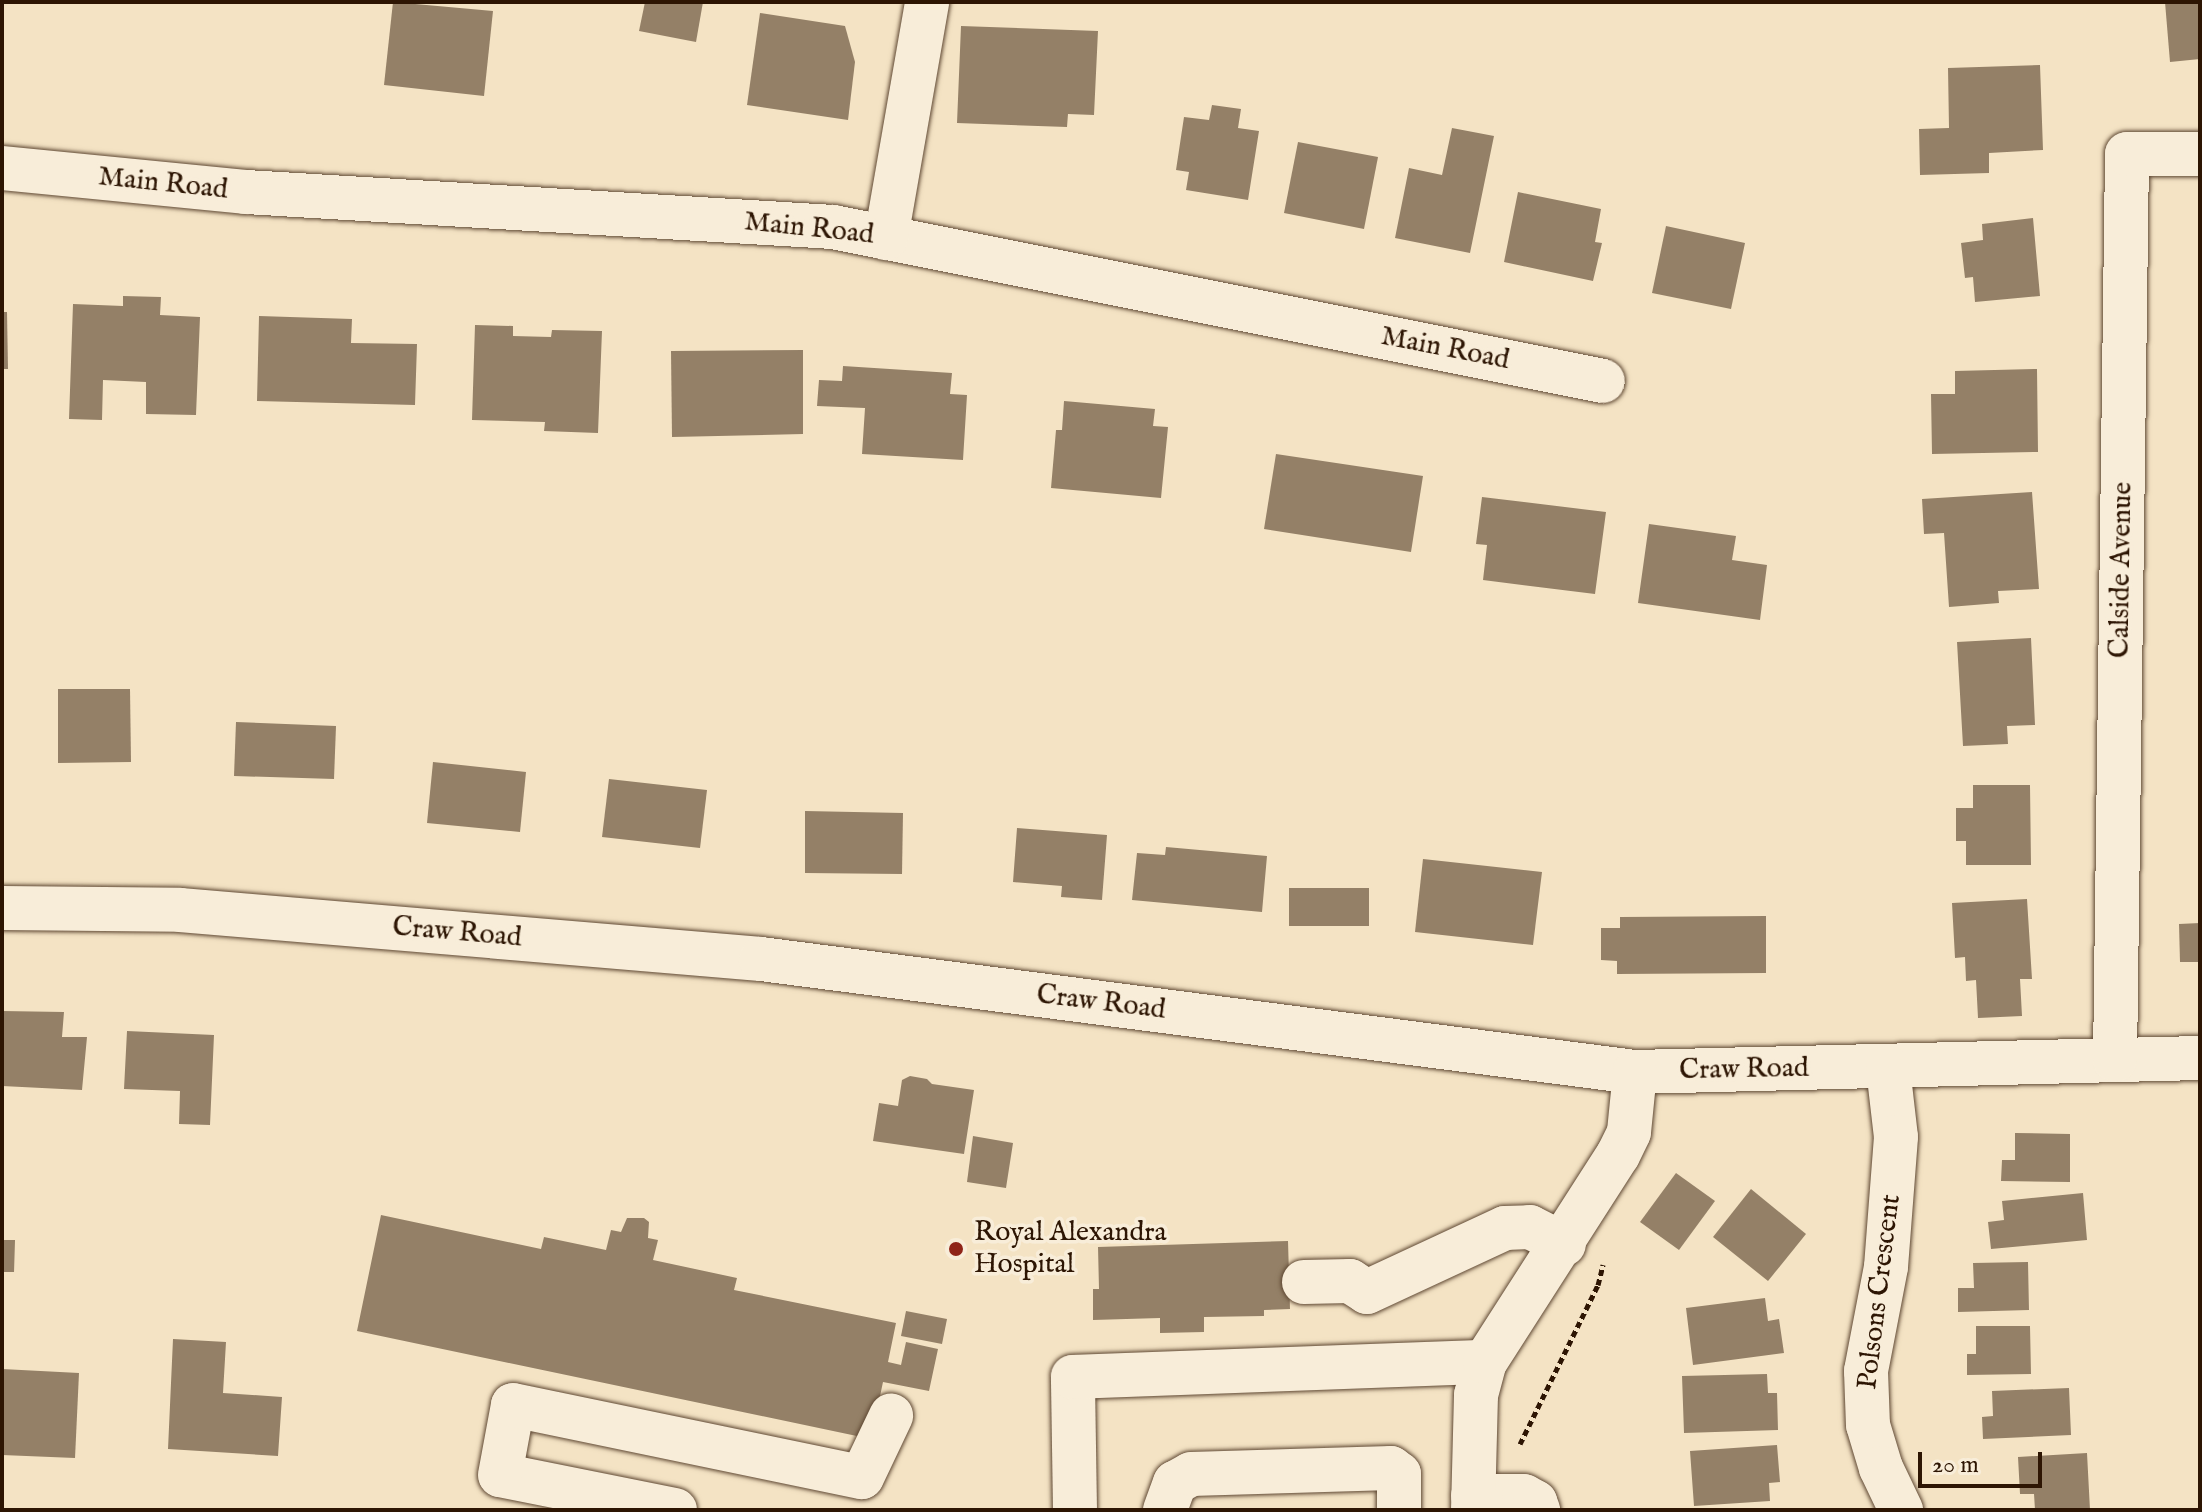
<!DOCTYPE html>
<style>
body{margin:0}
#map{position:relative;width:2202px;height:1512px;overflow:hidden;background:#f4e3c4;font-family:"IM FELL English",serif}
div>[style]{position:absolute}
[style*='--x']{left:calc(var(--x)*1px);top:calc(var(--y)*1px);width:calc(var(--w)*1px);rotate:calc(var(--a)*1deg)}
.building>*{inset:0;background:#948067}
.path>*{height:5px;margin-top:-2.5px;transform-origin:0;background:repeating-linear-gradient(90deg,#2d1503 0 6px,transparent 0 10px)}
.roads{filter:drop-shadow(0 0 2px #5f4833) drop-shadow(0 0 2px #5f4833)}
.minor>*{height:44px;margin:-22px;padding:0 22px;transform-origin:22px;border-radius:22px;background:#f8edd9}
.dots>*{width:22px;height:22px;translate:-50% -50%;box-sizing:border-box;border:4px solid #f8edd9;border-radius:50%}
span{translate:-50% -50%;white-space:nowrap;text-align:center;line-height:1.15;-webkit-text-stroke:7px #f8edd9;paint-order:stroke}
.street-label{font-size:28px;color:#2d1503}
.poi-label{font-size:28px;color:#2d1503}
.left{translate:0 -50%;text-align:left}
.frame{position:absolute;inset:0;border:4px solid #2d1503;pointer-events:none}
.scale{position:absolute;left:1918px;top:1452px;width:124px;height:36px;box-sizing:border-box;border:4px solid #2d1503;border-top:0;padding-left:10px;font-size:24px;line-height:28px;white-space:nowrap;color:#2d1503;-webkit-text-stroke:6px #f8edd9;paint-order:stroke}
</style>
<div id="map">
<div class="building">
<i style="clip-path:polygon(393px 2px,493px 11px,484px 96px,384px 85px)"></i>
<i style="clip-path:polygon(645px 2px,703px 2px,696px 42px,639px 31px)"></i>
<i style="clip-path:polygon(2165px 2px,2200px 2px,2200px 59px,2170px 62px)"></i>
<i style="clip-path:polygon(760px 13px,845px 26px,855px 62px,848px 120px,747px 105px)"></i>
<i style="clip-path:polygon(961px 26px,1098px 31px,1094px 115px,1068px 114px,1067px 127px,957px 123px)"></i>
<i style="clip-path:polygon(2040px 65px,2043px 150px,1989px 153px,1989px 173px,1920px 175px,1919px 129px,1949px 128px,1948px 68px)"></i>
<i style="clip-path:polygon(1212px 105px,1241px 109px,1238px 128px,1259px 131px,1248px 200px,1186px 190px,1189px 172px,1176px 170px,1184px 117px,1209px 120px)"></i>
<i style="clip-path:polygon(1452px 128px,1494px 136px,1470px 253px,1395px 238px,1409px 168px,1442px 175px)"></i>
<i style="clip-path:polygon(1298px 142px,1378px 157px,1364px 229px,1284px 213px)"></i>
<i style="clip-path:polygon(1518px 192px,1601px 209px,1595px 242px,1602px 243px,1593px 281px,1504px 262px)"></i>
<i style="clip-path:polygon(2033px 218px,2040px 296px,1975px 302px,1973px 277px,1965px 278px,1961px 243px,1983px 240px,1982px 224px)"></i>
<i style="clip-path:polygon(1666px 226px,1745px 243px,1731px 309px,1652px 293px)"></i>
<i style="clip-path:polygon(123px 296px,161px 297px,160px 315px,200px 317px,196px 415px,146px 414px,146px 382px,103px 380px,102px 420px,69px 419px,73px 304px,123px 306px)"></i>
<i style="clip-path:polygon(2px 312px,7px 312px,8px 369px,2px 369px)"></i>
<i style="clip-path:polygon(259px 316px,352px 319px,351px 343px,417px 344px,415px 405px,257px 401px)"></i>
<i style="clip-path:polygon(475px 325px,513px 326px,513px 336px,551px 337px,552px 330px,602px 331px,598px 433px,544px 431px,545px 422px,472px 420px)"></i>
<i style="clip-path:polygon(803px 350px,803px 434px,672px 437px,671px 351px)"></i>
<i style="clip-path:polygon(843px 366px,952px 373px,950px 394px,967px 395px,963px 460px,862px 454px,865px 408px,817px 406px,819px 380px,842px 381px)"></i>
<i style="clip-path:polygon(2037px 369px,2038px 452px,1932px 454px,1931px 394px,1955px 394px,1955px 371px)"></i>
<i style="clip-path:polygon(1064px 401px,1155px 409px,1153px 426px,1168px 427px,1161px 498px,1051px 488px,1056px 430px,1062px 430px)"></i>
<i style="clip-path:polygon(1276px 454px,1423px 476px,1411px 552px,1264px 529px)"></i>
<i style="clip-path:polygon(2032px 492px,2039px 589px,1998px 591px,1999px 603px,1949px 607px,1944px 533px,1924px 534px,1922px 499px)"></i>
<i style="clip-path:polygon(1482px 497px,1606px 512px,1595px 594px,1483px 580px,1487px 545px,1476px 544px)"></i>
<i style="clip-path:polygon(1649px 524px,1736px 536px,1732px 560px,1767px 565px,1760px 620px,1638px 603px)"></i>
<i style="clip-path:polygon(2031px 638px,2035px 725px,2007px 726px,2008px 744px,1963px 746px,1957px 642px)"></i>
<i style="clip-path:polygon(58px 689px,130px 689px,131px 762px,58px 763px)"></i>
<i style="clip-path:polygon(236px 722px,336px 726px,334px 779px,234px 776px)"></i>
<i style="clip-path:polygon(433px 762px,526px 772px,520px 832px,427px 823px)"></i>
<i style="clip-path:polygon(609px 779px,707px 790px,700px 848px,602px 837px)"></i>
<i style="clip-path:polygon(1973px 785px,2030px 785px,2031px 865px,1966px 865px,1966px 841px,1956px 841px,1956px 808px,1973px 808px)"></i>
<i style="clip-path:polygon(805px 811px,903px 813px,902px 874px,805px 873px)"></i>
<i style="clip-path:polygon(1017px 828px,1107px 835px,1102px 900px,1061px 897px,1062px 886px,1013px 882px)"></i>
<i style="clip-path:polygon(1166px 847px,1267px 856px,1262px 912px,1132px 900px,1137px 853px,1165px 855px)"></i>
<i style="clip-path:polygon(1423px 859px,1542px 872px,1533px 945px,1415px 932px)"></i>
<i style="clip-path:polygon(1289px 888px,1369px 888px,1369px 926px,1289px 926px)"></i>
<i style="clip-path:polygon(2027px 899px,2032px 979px,2020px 979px,2022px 1016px,1978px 1018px,1976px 980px,1966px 981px,1965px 957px,1955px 958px,1952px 903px)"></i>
<i style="clip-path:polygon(1766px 916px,1766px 973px,1617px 974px,1617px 961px,1601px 960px,1601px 928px,1620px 928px,1620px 917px)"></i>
<i style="clip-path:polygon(2200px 923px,2200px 962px,2180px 962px,2179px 924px)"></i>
<i style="clip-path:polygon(2px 1011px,64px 1012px,62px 1037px,87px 1037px,82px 1090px,2px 1086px)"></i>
<i style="clip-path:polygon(127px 1031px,214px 1035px,210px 1125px,179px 1124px,180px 1091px,124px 1089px)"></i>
<i style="clip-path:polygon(910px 1076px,927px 1079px,932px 1084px,974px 1090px,964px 1154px,873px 1141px,879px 1103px,898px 1106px,902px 1080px)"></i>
<i style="clip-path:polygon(2015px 1133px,2070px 1134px,2070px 1182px,2001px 1181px,2002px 1160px,2015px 1160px)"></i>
<i style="clip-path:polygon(973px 1136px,1013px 1143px,1006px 1188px,967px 1182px)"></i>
<i style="clip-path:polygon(1676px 1173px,1715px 1201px,1679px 1250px,1640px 1222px)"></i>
<i style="clip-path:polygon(1751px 1189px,1806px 1234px,1768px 1281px,1713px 1237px)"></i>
<i style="clip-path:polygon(2083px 1193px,2087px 1240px,1991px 1249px,1988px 1222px,2004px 1220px,2002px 1201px)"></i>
<i style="clip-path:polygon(381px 1215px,541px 1249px,544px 1237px,606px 1250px,611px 1230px,621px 1232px,627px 1218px,644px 1218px,649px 1222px,648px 1238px,658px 1240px,653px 1260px,737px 1278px,734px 1290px,896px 1323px,888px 1362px,901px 1365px,906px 1342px,938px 1349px,929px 1391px,883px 1382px,871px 1439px,357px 1331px)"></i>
<i style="clip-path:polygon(2px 1240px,15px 1240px,14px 1272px,2px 1272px)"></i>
<i style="clip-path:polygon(1288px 1241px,1290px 1309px,1264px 1310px,1264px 1316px,1204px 1317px,1204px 1332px,1160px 1333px,1160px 1318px,1093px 1320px,1093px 1289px,1099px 1289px,1098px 1247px)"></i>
<i style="clip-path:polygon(2028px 1262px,2029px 1310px,1958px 1312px,1958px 1288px,1974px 1288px,1973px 1263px)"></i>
<i style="clip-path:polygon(1765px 1298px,1768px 1321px,1779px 1319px,1784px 1353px,1693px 1365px,1686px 1308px)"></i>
<i style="clip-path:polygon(906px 1311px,947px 1319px,942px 1344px,901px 1336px)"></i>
<i style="clip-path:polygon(1976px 1326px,2030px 1326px,2031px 1374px,1967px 1375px,1967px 1354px,1976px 1354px)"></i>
<i style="clip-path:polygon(173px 1339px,226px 1342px,223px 1393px,282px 1397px,278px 1456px,168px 1449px)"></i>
<i style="clip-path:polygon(2px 1369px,79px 1373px,75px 1458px,2px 1455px)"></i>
<i style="clip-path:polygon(1767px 1374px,1768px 1393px,1777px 1393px,1778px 1430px,1684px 1433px,1682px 1376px)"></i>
<i style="clip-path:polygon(2069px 1388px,2071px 1435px,1983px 1439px,1982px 1417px,1993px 1416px,1992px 1391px)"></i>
<i style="clip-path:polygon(1777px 1445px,1780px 1482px,1769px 1483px,1770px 1501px,1694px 1506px,1690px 1451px)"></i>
<i style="clip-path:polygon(2087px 1453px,2090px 1510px,2035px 1510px,2034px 1494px,2020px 1494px,2018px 1457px)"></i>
</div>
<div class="path">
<i style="--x:1520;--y:1444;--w:177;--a:-63.9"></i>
<i style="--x:1598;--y:1285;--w:21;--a:-76"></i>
</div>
<div class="roads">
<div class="minor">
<i style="--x:2;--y:168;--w:245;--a:5.6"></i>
<i style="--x:246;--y:192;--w:588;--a:3.41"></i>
<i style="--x:833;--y:227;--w:785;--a:11.31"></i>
<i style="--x:886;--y:238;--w:240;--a:-80.1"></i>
<i style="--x:2;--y:908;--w:178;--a:0.6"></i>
<i style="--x:180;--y:910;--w:583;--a:4.82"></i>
<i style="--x:761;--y:959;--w:881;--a:7.37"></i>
<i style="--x:1635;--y:1072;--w:565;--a:-1.42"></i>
<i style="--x:2115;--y:1060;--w:906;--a:-89.24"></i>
<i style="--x:2127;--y:154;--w:73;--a:0"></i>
<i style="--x:1888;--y:1068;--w:69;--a:83.4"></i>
<i style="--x:1896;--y:1137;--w:130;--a:94.4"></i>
<i style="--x:1886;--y:1267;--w:106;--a:100.9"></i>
<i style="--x:1866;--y:1371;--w:54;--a:87.9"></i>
<i style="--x:1868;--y:1425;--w:45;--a:73.2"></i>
<i style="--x:1881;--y:1468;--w:47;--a:64.5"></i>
<i style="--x:1304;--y:1282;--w:46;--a:-1.2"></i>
<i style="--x:1350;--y:1281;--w:20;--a:33"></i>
<i style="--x:1367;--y:1292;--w:152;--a:-24.9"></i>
<i style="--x:1505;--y:1228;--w:25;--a:-2"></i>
<i style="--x:1530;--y:1227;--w:38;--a:27"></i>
<i style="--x:1473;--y:1496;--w:51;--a:0"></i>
<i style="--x:1524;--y:1496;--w:13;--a:29"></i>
<i style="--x:1535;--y:1502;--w:9;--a:69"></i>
<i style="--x:675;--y:1510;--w:178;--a:-168.7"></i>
<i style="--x:500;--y:1475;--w:71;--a:-79.5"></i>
<i style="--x:513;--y:1405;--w:356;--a:11.7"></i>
<i style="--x:862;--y:1477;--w:68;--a:-64.6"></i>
<i style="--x:1075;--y:1510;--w:133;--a:-90.9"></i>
<i style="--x:1073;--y:1377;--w:412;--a:-2.1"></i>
<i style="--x:1165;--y:1510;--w:29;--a:-70"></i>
<i style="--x:1175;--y:1483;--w:18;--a:-29"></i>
<i style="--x:1191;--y:1474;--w:200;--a:-1.7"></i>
<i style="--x:1391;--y:1468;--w:10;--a:37"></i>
<i style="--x:1399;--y:1474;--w:36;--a:90"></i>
<i style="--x:1473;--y:1510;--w:115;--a:-88.5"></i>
<i style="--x:1476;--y:1395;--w:34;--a:-75"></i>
<i style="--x:1485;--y:1362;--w:246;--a:-57.3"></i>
<i style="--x:1618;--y:1155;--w:25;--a:-64"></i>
<i style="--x:1629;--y:1132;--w:60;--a:-84.3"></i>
</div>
</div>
<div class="dots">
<i style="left:956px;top:1249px;background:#8f2418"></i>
</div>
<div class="street-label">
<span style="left:163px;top:184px;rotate:6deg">Main Road</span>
<span style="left:809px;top:229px;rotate:6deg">Main Road</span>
<span style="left:1445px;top:349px;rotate:11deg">Main Road</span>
<span style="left:2122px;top:570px;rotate:-89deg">Calside Avenue</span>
<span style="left:457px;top:933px;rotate:5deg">Craw Road</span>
<span style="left:1101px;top:1003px;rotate:7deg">Craw Road</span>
<span style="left:1744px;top:1070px;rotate:-1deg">Craw Road</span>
<span style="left:1880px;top:1292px;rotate:-83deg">Polsons Crescent</span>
</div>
<div class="poi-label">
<span class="left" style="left:974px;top:1249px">Royal Alexandra<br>Hospital</span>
</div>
<div class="frame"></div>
<div class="scale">20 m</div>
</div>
